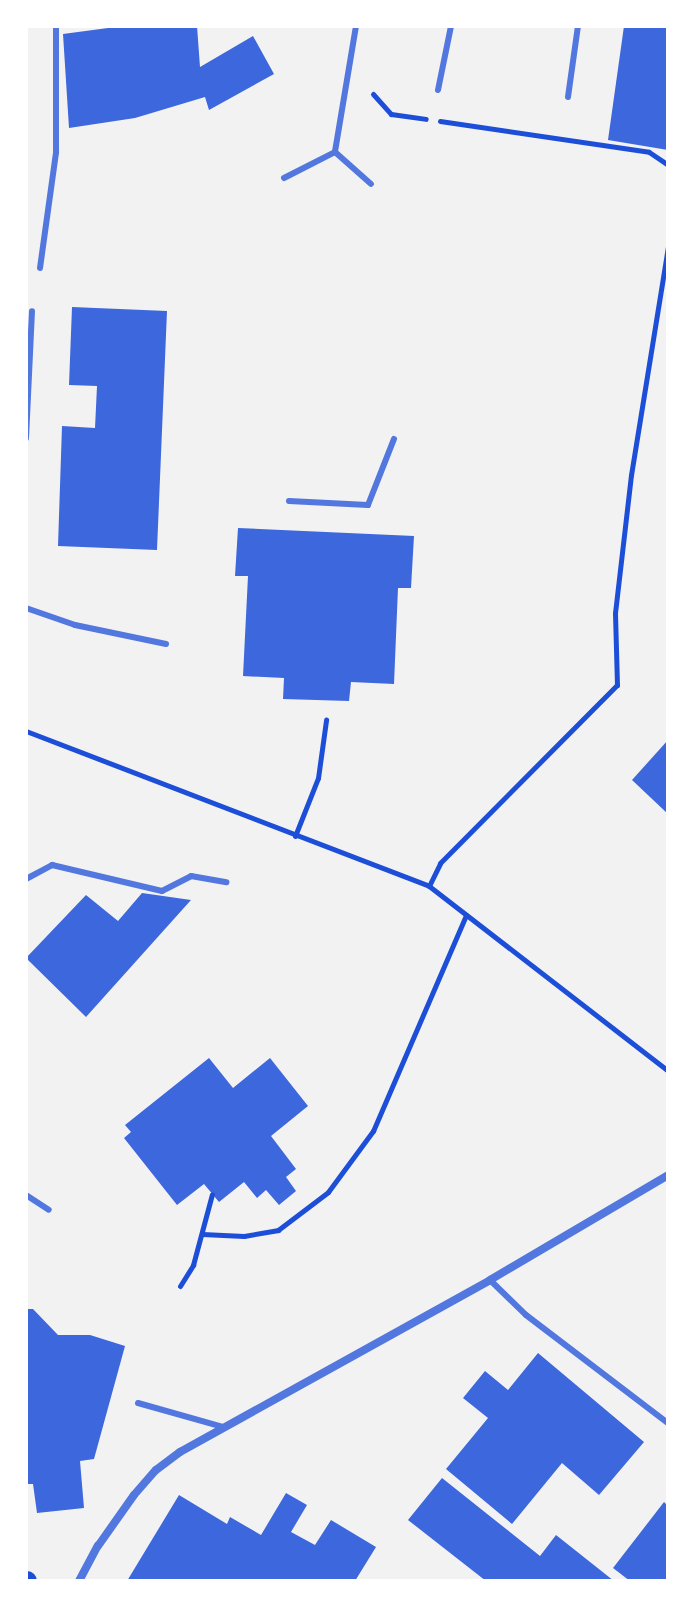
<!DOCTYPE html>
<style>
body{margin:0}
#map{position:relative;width:694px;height:1607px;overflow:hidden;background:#f2f2f2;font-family:"IBM Plex Sans",sans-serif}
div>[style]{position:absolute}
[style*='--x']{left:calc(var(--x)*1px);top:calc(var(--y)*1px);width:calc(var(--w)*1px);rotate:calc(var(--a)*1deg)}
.building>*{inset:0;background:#3d67dc}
.path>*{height:5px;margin:-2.5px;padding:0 2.5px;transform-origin:2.5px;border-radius:2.5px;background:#1d4ed8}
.service>*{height:6px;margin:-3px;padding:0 3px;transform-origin:3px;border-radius:3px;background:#5277de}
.minor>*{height:8px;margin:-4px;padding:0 4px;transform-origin:4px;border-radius:4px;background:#5277de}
.primary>*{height:20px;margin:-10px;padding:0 10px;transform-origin:10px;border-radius:10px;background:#1d4ed8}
span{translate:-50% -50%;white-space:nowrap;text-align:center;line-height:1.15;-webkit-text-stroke:8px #fff;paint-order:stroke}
.frame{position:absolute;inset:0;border:28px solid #fff;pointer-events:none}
</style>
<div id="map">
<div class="building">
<i style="clip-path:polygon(123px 26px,197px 26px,200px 67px,253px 36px,274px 74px,209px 110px,205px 97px,135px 118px,69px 128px,63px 34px)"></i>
<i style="clip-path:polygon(624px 26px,668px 26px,668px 150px,608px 140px)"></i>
<i style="clip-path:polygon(72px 307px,167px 311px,157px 550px,58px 546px,62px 426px,95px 428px,97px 386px,69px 385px)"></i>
<i style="clip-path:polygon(238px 528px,414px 536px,411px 588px,398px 588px,394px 684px,351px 682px,349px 701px,283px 699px,284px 678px,243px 676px,248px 576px,235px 576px)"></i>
<i style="clip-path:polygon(668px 740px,668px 814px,632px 780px)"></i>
<i style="clip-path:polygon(142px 893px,191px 900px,86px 1017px,26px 958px,86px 895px,118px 921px)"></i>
<i style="clip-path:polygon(209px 1058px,233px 1088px,270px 1058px,308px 1106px,271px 1136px,296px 1169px,286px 1177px,296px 1191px,279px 1205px,266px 1190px,257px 1198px,244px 1182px,219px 1202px,204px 1184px,177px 1205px,124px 1138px,131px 1132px,125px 1125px)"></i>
<i style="clip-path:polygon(26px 1309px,33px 1309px,58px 1335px,90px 1335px,125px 1346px,94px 1459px,80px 1461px,84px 1508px,37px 1513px,33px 1484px,26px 1484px)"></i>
<i style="clip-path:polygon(538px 1353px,644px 1442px,599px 1495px,562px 1463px,512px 1524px,446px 1469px,488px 1418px,463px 1398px,485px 1371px,508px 1390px)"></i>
<i style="clip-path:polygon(442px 1478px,540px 1556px,556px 1535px,614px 1581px,486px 1581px,408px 1520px)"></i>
<i style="clip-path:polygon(286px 1493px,307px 1505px,291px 1532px,315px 1545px,331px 1520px,376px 1547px,355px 1581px,127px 1581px,179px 1495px,227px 1524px,230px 1517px,261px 1535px)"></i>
<i style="clip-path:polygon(664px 1502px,668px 1506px,668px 1581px,630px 1581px,613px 1568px)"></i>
</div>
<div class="path">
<i style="--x:373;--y:94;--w:27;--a:48"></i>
<i style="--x:391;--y:114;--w:35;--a:8"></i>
<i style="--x:440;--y:121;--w:211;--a:8.4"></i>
<i style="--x:649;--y:152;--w:23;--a:34"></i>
<i style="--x:26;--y:731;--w:432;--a:21"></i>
<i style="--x:429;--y:886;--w:302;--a:37.7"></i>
<i style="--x:295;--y:836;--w:62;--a:-68.4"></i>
<i style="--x:318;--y:778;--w:59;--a:-82.1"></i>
<i style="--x:429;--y:886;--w:25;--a:-64"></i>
<i style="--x:440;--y:863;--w:251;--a:-45.2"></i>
<i style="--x:617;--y:685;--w:72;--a:-91.6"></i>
<i style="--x:615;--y:613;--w:139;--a:-83.4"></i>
<i style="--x:631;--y:475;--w:231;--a:-80.8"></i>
<i style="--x:202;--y:1234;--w:42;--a:2.7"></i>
<i style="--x:244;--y:1236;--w:35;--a:-10"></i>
<i style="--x:278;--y:1230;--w:63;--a:-37.2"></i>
<i style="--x:328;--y:1192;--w:76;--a:-53.6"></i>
<i style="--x:373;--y:1131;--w:235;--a:-66.7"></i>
<i style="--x:180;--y:1286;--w:25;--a:-58"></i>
<i style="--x:193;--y:1265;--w:73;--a:-75"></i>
</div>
<div class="service">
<i style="--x:356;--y:26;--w:128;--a:99.5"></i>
<i style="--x:335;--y:152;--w:48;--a:41.6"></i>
<i style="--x:438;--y:90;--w:65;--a:-78.5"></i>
<i style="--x:568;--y:97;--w:72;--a:-82"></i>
<i style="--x:284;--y:178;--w:57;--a:-27"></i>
<i style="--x:40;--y:268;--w:117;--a:-82.1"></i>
<i style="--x:56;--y:152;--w:126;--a:-90"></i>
<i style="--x:26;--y:438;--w:127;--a:-87.3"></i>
<i style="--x:289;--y:501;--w:79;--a:2.9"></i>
<i style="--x:368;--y:505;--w:71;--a:-68.5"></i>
<i style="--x:26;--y:608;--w:52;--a:19.1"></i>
<i style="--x:75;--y:625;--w:93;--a:11.8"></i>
<i style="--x:26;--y:879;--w:30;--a:-28"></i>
<i style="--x:52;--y:865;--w:113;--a:13.3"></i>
<i style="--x:162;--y:891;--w:33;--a:-27"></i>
<i style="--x:191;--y:876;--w:36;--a:10"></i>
<i style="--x:26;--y:1195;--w:27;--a:33"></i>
<i style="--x:490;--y:1280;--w:50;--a:44.2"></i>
<i style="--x:526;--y:1315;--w:178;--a:37.3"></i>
<i style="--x:138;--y:1403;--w:88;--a:15.8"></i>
</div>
<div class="minor">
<i style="--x:79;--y:1581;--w:40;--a:-62"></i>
<i style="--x:98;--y:1546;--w:62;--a:-54.8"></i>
<i style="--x:134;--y:1495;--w:33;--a:-49"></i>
<i style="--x:156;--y:1470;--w:30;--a:-37"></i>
<i style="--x:180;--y:1452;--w:355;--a:-29"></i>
<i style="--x:490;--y:1280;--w:207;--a:-30.5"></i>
</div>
<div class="primary">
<i style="--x:26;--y:1581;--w:1;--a:0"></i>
</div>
<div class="frame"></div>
</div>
